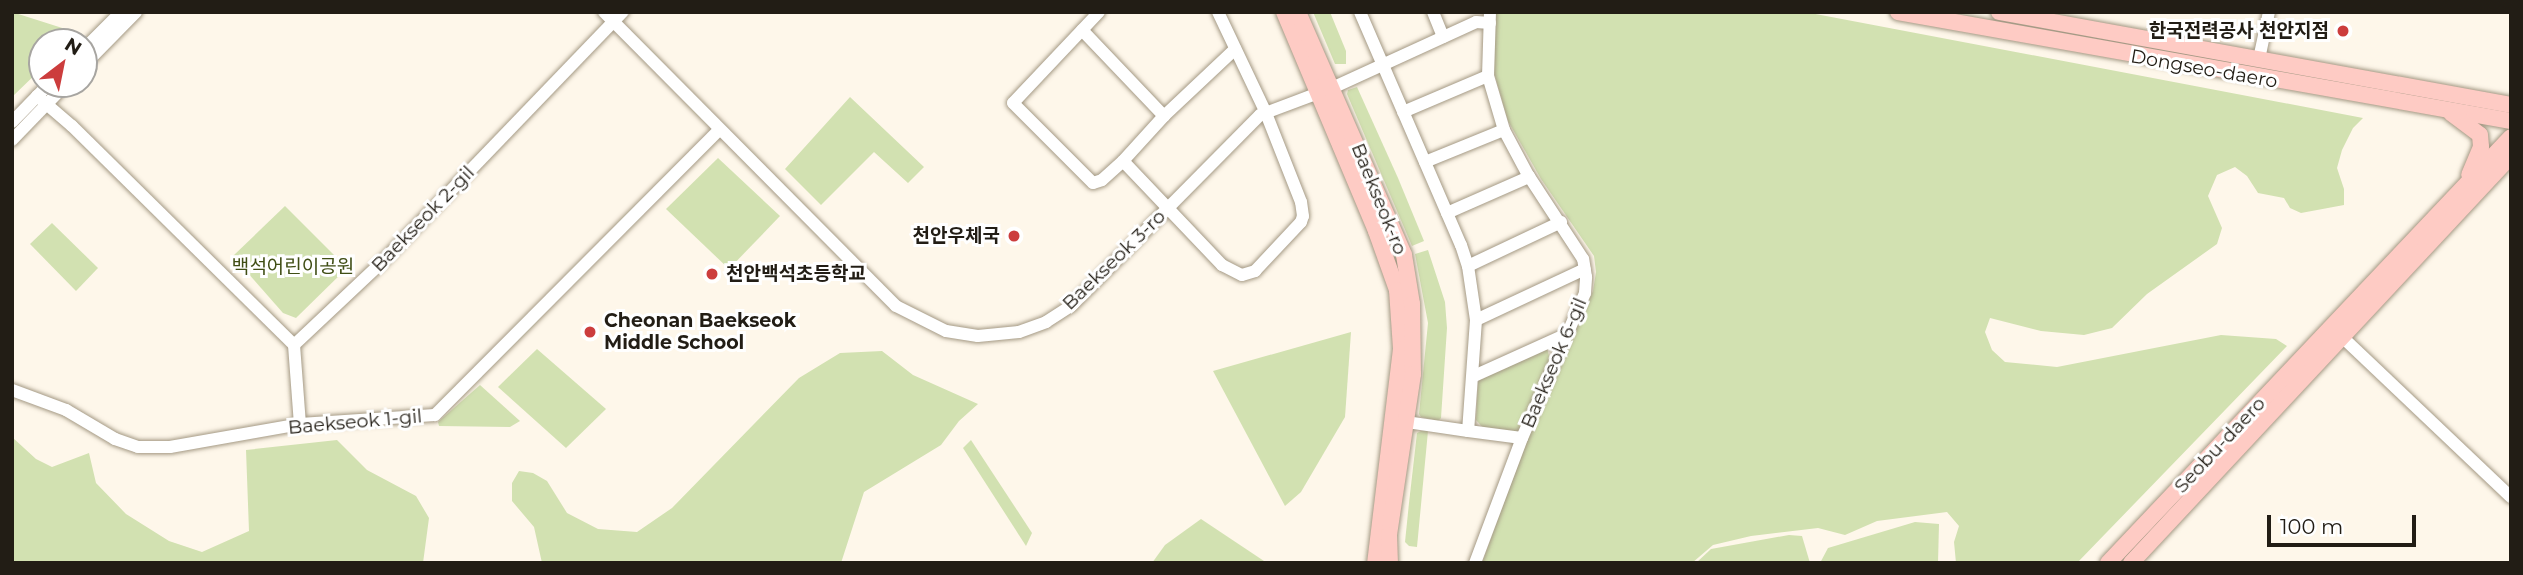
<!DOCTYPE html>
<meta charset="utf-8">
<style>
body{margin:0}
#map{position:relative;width:2523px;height:575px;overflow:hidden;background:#fef7ea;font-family:Montserrat,"Noto Sans KR",sans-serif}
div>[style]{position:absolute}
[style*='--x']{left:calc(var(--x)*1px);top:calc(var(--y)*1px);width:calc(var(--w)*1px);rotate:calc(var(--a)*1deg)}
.green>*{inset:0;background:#d2e1b1}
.roads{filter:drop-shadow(0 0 2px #a49984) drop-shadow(0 0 2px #a49984)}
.minor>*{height:12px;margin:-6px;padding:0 6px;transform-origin:6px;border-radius:6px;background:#fff}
.major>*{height:16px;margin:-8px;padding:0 8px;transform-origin:8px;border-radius:8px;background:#fecbc4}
.dots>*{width:19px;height:19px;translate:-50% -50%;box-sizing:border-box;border:4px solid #fff;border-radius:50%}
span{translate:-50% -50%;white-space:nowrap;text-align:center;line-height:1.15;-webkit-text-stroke:6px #fff;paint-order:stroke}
.poi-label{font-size:19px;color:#221d15;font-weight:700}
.right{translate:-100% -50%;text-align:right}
.left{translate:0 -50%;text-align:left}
.street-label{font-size:19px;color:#221d15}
.park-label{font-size:19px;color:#404e15}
.frame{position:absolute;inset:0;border:14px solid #221d15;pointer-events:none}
.north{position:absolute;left:28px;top:28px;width:70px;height:70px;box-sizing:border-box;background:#fff;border:2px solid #a7a5a1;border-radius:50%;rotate:32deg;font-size:19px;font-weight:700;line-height:28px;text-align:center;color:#221d15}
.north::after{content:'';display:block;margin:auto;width:24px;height:32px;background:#cc3d3d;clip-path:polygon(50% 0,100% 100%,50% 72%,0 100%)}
.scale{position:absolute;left:2267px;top:515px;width:149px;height:32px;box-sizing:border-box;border:4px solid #221d15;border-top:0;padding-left:9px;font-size:21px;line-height:24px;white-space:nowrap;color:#221d15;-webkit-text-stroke:5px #fff;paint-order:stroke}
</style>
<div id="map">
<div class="green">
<i style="clip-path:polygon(12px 12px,78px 33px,69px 42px,42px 42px,42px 68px,12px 97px)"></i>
<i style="clip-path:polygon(1313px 12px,1330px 12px,1346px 51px,1346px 64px,1335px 64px)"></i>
<i style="clip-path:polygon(1496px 12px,1805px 12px,2363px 118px,2353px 128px,2342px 150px,2337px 168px,2344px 189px,2344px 205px,2301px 213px,2290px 208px,2284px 198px,2258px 193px,2247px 176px,2235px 167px,2217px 175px,2208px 196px,2222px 228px,2217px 244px,2147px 294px,2112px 328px,2084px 335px,2041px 331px,1990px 318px,1985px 332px,1992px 350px,2005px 362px,2057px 367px,2221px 335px,2276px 339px,2287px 346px,2077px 563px,1956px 563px,1954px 542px,1959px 526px,1947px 512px,1877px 521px,1845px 535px,1818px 528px,1751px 536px,1713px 545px,1692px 563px,1482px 563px,1528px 437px,1593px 291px,1596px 272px,1594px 256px,1541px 179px,1508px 121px,1493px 69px)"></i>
<i style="clip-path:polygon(1357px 87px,1398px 178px,1424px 241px,1412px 246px,1347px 94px,1348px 90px)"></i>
<i style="clip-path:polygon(850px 97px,924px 167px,908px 183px,874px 152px,821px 205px,785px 169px)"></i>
<i style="clip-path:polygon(718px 158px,780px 216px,729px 269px,666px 209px)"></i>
<i style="clip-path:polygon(285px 206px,347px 268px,296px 318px,283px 313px,233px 256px)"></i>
<i style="clip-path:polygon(52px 223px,98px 268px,76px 291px,30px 244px)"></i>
<i style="clip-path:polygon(1428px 250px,1445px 302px,1447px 328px,1441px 418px,1438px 421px,1421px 417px,1419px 414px,1428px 323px,1415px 254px)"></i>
<i style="clip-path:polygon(1351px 332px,1345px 417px,1301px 492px,1285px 506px,1213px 371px)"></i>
<i style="clip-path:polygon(1547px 348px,1551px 363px,1519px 433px,1486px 431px,1476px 420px,1478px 383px,1481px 377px)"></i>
<i style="clip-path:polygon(537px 349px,606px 409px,566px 448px,498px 387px)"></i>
<i style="clip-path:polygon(882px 351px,913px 375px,978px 404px,959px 421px,941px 445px,864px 492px,841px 563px,542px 563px,534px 527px,512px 501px,512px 483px,519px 471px,533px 473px,547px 481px,567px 513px,598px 529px,637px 532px,672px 508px,799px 378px,840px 353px)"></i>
<i style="clip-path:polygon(480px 385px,520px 421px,510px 427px,439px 426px,438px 422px)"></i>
<i style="clip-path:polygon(1421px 431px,1428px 431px,1417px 547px,1409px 546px,1405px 542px,1409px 503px,1417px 433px)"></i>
<i style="clip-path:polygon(12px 437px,36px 459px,52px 467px,89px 453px,96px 483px,126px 514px,169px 541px,202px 552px,249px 531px,246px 450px,337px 440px,367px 470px,416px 496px,429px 518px,423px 563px,12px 563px)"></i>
<i style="clip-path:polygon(971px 440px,1032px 533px,1026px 546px,963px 448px)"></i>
<i style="clip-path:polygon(1201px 519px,1267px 563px,1152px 563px,1165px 545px)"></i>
<i style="clip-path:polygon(1915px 522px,1939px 524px,1938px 563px,1820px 563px,1828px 548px)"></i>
<i style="clip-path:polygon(1789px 535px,1802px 536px,1810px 563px,1696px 563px,1711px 549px)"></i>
</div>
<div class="roads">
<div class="minor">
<i style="--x:604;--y:12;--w:414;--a:45.2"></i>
<i style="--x:896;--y:306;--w:56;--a:26.6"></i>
<i style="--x:946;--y:331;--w:32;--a:9"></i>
<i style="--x:978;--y:336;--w:41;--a:-5.6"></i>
<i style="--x:1019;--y:332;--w:29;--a:-20"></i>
<i style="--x:1046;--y:322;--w:30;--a:-33"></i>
<i style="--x:1071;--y:306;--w:269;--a:-45.3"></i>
<i style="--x:1260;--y:115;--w:77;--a:-20.6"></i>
<i style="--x:1332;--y:88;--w:158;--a:-24.6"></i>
<i style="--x:1476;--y:22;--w:14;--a:4"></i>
<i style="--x:1099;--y:12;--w:125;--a:133.4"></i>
<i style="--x:1013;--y:103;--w:113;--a:45"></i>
<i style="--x:1093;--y:183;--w:9;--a:-18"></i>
<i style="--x:1102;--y:180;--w:28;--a:-42"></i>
<i style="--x:1123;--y:161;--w:144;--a:46.4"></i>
<i style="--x:1222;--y:265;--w:22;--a:27"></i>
<i style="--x:1242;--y:275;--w:14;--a:-17"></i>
<i style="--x:1255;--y:271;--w:67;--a:-46.8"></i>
<i style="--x:1301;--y:222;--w:6;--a:-72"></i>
<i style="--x:1303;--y:216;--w:14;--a:-98"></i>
<i style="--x:1301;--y:202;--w:96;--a:-111.5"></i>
<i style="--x:1266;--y:113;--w:112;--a:-115.4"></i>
<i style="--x:1360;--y:12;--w:254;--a:66.6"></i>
<i style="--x:1461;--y:245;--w:22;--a:72"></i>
<i style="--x:1468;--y:266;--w:55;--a:81.6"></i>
<i style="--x:1476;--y:320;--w:111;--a:94.1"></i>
<i style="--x:1468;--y:431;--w:63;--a:-171.7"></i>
<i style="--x:1433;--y:12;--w:27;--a:68"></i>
<i style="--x:1082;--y:30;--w:119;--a:46.4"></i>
<i style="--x:84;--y:49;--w:52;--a:-45"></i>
<i style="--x:2259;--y:59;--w:48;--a:-78"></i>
<i style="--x:84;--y:65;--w:74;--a:-45.5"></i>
<i style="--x:37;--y:96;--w:46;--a:40.6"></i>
<i style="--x:72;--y:126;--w:312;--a:44.6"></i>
<i style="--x:294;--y:345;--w:122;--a:-43.3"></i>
<i style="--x:383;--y:261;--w:346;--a:-46.1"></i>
<i style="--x:1403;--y:112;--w:92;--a:-23"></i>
<i style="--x:12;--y:122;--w:53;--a:-45.8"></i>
<i style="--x:12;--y:140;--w:78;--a:-46"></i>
<i style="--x:1123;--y:161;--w:61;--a:-47.7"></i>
<i style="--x:1164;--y:116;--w:98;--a:-43.3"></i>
<i style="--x:1425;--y:162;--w:85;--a:-22.1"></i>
<i style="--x:1447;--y:213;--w:90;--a:-23.7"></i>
<i style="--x:1468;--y:266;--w:103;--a:-25.3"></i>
<i style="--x:1476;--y:320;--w:120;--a:-25.1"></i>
<i style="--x:2337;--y:332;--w:240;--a:43.5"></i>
<i style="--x:294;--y:345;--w:79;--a:85.7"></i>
<i style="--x:1474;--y:376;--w:102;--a:-24.3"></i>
<i style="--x:12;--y:390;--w:58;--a:20.3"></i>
<i style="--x:66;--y:410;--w:57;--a:30.6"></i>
<i style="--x:115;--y:439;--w:24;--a:19"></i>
<i style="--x:138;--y:447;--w:32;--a:0"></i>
<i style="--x:170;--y:447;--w:132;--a:-10"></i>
<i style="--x:300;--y:424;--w:135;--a:-3.8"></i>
<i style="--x:435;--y:415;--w:402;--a:-45.1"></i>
<i style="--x:1468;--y:431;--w:54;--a:7.4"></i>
<i style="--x:1475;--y:563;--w:134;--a:-69.4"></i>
<i style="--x:1522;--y:438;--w:158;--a:-66.5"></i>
<i style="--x:1585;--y:293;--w:16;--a:-86"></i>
<i style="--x:1586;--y:277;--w:18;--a:-99"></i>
<i style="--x:1583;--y:259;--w:100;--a:-123.2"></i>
<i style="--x:1528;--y:175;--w:51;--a:-118.1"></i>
<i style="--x:1504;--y:130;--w:56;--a:-106.5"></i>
<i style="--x:1488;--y:76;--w:64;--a:-88.2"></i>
</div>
<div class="major">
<i style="--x:1284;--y:12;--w:238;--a:67.2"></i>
<i style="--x:1376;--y:231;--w:63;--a:70.4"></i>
<i style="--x:1397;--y:290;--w:59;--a:86.1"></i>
<i style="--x:1401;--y:349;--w:216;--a:96.9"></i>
<i style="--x:1298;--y:12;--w:265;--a:66.4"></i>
<i style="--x:1404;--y:255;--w:50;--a:80.7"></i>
<i style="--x:1412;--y:304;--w:70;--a:89.2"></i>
<i style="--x:1413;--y:374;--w:163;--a:98.5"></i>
<i style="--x:1389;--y:535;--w:28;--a:88"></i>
<i style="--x:1898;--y:12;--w:623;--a:10.08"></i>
<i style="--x:1999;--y:12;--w:520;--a:10.29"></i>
<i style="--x:2451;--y:113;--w:36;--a:37"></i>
<i style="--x:2480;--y:135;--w:12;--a:85"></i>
<i style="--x:2481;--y:147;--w:30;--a:113"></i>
<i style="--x:2108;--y:563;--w:586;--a:-46.59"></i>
<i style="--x:2131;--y:563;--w:557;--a:-46.96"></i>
</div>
</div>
<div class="dots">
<i style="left:2343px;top:31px;background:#cc3d3d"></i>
<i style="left:1014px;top:236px;background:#cc3d3d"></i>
<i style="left:712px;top:274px;background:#cc3d3d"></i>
<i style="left:590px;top:332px;background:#cc3d3d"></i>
</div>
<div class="poi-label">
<span class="right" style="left:2329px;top:31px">한국전력공사 천안지점</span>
<span class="right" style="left:1000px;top:236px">천안우체국</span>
<span class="left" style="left:726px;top:274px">천안백석초등학교</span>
<span class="left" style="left:604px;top:332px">Cheonan Baekseok<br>Middle School</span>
</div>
<div class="street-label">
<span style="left:2204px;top:69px;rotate:10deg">Dongseo-daero</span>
<span style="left:1379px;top:199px;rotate:68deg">Baekseok-ro</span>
<span style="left:423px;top:219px;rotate:-46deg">Baekseok 2-gil</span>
<span style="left:1114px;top:260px;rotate:-44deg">Baekseok 3-ro</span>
<span style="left:1554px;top:363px;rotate:-67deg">Baekseok 6-gil</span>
<span style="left:355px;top:422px;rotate:-5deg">Baekseok 1-gil</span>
<span style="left:2220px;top:445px;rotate:-47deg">Seobu-daero</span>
</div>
<div class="park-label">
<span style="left:293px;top:267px">백석어린이공원</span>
</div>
<div class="frame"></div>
<div class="north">N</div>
<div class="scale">100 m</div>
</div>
